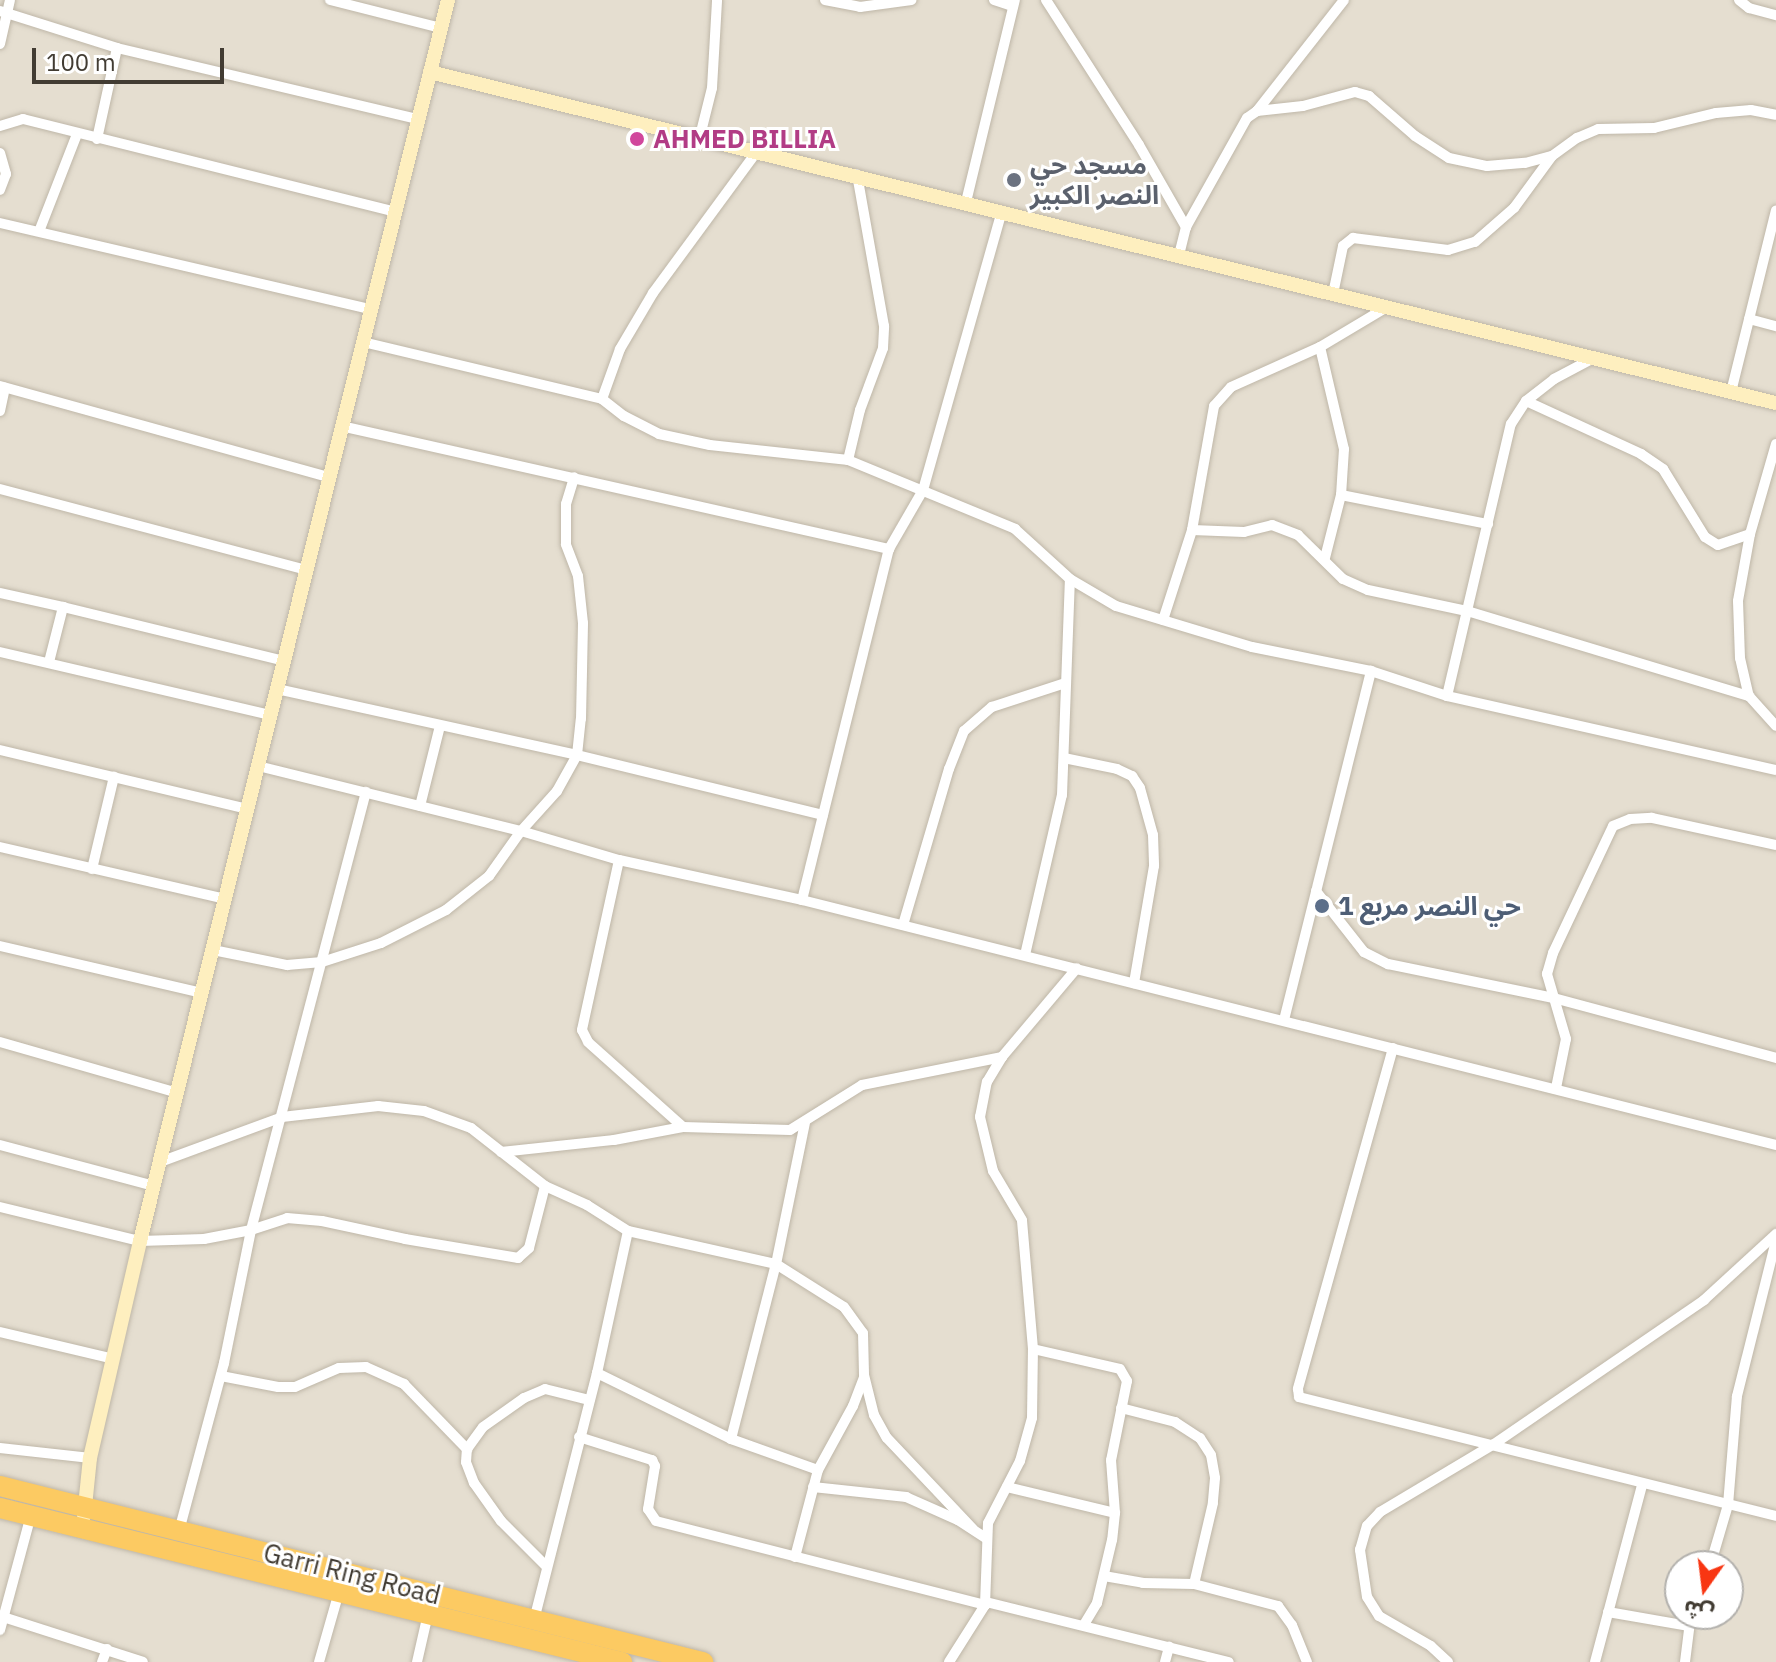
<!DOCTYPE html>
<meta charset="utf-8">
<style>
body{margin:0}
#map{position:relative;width:1776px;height:1662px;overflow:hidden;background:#f1ede2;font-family:"IBM Plex Sans","Noto Sans Arabic",sans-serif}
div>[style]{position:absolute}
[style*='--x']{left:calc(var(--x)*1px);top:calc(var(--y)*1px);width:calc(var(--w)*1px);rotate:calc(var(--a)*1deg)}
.residential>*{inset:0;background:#e5ded0}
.roads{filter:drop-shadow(0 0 2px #bfb7a8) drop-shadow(0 0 2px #bfb7a8)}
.street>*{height:10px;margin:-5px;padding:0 5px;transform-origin:5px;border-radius:5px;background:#fff}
.secondary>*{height:14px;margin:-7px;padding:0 7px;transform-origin:7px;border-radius:7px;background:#feefbf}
.highway>*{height:20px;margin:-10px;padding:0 10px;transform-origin:10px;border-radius:10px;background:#fcca62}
.dots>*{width:22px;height:22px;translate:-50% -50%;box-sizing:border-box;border:4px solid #fff;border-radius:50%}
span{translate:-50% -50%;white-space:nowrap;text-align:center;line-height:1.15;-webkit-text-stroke:6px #fff;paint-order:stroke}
.hotel-label{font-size:26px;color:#b23c85;font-weight:700}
.left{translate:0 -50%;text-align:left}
.worship-label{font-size:26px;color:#5b616d;font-weight:700}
.service-label{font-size:26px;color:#4e5e75;font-weight:700}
.street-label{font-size:26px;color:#423c33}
.north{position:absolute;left:1664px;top:1550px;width:80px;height:80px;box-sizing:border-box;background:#fff;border:2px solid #b3b1ad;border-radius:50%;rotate:194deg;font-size:22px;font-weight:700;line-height:32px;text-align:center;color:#423c33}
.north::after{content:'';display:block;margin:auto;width:28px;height:36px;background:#f83612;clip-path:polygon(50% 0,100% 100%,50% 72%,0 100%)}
.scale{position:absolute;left:32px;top:48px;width:192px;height:36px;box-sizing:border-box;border:4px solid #423c33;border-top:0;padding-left:10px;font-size:24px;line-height:28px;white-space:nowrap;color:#423c33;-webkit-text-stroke:6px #fff;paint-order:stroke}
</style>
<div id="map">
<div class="residential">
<i style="clip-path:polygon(evenodd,0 0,1776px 0,1776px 1662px,0 1662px,0 0,1680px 1566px,1728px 1566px,1728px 1614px,1680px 1614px,1680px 1566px)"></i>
</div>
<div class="roads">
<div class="street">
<i style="--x:330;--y:0;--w:114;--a:14.2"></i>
<i style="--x:825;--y:0;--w:36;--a:11"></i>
<i style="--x:860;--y:7;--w:52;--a:-7.7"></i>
<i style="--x:994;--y:0;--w:20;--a:18"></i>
<i style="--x:1046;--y:0;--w:172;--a:57.3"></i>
<i style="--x:1139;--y:145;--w:95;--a:60.2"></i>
<i style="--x:1739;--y:0;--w:13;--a:39"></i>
<i style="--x:1749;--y:8;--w:28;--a:15"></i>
<i style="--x:0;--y:11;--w:123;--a:17.5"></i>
<i style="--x:0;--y:44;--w:45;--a:-77.2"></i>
<i style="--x:1257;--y:111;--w:46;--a:-6.2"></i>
<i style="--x:1303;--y:106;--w:54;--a:-15.1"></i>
<i style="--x:1355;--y:92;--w:15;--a:16"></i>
<i style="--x:1369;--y:96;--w:61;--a:41"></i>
<i style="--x:1415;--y:136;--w:40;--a:32.9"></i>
<i style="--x:1449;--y:158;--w:39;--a:12"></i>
<i style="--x:1487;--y:166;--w:38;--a:-5"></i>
<i style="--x:1525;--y:163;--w:28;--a:-15"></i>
<i style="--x:0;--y:126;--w:24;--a:-17"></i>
<i style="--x:23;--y:119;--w:383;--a:14"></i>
<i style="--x:700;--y:136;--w:49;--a:-76"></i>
<i style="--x:712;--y:88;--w:88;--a:-86.7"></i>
<i style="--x:97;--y:139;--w:93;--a:-77.6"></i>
<i style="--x:117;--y:48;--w:309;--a:13.3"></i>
<i style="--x:0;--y:153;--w:22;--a:74"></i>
<i style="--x:6;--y:174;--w:17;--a:111"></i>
<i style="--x:966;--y:202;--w:208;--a:-76.4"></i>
<i style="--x:0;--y:223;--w:381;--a:13.1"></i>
<i style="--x:40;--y:229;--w:102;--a:-68.7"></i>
<i style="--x:1179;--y:255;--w:29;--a:-76"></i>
<i style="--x:1186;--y:227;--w:125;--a:-60.8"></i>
<i style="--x:1247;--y:118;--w:12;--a:-35"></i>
<i style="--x:1257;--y:111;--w:141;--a:-51.9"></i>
<i style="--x:1333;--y:294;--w:49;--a:-78.2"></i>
<i style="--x:1343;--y:246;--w:13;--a:-39"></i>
<i style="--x:1353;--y:238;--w:96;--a:7.2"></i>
<i style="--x:1448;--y:250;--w:28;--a:-17"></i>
<i style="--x:1475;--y:242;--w:52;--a:-41.1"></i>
<i style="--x:1514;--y:208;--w:64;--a:-53.8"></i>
<i style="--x:1552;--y:156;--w:31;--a:-36"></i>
<i style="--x:1577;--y:138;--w:23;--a:-23"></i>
<i style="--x:1598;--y:129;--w:56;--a:-1"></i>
<i style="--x:1654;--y:128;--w:64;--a:-13.6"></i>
<i style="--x:1716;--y:113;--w:35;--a:-5"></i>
<i style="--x:1751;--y:110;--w:25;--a:11"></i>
<i style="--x:1749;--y:319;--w:28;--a:15"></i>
<i style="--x:363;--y:342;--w:246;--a:13.4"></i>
<i style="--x:602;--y:399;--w:28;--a:38"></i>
<i style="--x:624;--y:416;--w:39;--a:27"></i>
<i style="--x:659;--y:434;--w:52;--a:12.2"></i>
<i style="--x:710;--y:445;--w:139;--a:6.2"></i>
<i style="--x:848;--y:460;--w:181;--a:22.4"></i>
<i style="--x:1015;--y:529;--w:74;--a:42.3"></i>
<i style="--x:1070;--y:579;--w:53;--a:30.4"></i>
<i style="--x:1116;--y:606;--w:142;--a:16.8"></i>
<i style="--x:1252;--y:647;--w:121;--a:11.4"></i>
<i style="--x:1371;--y:671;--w:80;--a:18.2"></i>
<i style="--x:1447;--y:696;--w:337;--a:12.7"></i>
<i style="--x:1320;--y:347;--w:105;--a:76.8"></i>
<i style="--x:1344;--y:449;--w:46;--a:93.7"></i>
<i style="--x:1341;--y:495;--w:65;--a:104.3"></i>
<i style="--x:0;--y:386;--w:341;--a:15.5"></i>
<i style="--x:1731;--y:392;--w:187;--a:-76.1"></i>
<i style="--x:602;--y:399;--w:53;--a:-70.2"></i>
<i style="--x:620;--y:349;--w:65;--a:-59.5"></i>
<i style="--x:653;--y:293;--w:177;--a:-53.7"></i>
<i style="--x:1526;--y:401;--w:127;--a:24.7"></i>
<i style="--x:1641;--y:454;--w:27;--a:34"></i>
<i style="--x:1663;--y:469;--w:80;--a:58.3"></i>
<i style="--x:1705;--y:537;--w:15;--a:32"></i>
<i style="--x:1718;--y:545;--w:34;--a:-19"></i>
<i style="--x:0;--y:411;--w:24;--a:-78"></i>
<i style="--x:341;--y:426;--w:562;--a:12.65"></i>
<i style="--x:1776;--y:444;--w:94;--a:106.1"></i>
<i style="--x:1750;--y:534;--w:68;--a:100.2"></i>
<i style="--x:1738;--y:601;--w:57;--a:88"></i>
<i style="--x:1740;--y:658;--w:39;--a:77"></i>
<i style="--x:1749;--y:696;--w:40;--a:48"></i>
<i style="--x:848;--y:460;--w:51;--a:-76.5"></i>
<i style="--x:860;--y:410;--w:66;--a:-69.6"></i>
<i style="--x:883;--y:348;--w:22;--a:-87"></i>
<i style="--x:884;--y:326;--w:154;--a:-100.1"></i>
<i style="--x:0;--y:489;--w:318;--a:14.8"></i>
<i style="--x:1341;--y:495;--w:150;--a:11.2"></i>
<i style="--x:1192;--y:530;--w:52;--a:2.2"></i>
<i style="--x:1244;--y:532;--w:29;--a:-14"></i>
<i style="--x:1272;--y:525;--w:28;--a:21"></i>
<i style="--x:1298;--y:535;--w:63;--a:44.4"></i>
<i style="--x:1343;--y:579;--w:27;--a:24"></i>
<i style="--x:1368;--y:590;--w:101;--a:12"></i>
<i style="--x:1467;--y:611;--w:295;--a:16.8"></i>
<i style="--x:0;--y:593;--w:65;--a:12.5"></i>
<i style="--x:1163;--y:620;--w:95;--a:-72.1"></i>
<i style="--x:1192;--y:530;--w:126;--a:-79.9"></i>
<i style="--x:1214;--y:406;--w:25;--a:-48"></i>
<i style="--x:1231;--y:387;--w:98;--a:-24.2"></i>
<i style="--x:1320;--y:347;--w:78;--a:-30.8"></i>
<i style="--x:0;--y:652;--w:278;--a:13.1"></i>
<i style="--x:49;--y:662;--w:57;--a:-75.7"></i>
<i style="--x:63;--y:607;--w:228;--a:13.7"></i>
<i style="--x:277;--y:689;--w:307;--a:12.4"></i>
<i style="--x:577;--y:755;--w:253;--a:13.7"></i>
<i style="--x:1447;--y:696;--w:279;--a:-76.8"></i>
<i style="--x:1511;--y:424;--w:27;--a:-57"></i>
<i style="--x:1526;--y:401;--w:36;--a:-38"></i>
<i style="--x:1554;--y:379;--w:43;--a:-27.8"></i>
<i style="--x:0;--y:750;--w:255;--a:13.4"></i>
<i style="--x:1064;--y:758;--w:54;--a:11.7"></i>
<i style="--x:1117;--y:769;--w:17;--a:25"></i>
<i style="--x:1132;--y:776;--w:14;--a:56"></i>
<i style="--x:1140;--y:788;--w:49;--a:74.5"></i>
<i style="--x:1153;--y:835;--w:31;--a:88"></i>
<i style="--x:1154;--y:866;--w:119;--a:99.7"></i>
<i style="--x:258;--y:766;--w:271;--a:13.9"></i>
<i style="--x:521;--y:831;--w:102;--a:16.5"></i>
<i style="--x:619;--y:860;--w:187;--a:12.3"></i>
<i style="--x:802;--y:900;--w:1004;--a:14.12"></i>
<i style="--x:420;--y:806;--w:82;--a:-76"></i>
<i style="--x:0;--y:847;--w:232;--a:13"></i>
<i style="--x:619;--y:860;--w:174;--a:102.3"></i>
<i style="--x:582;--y:1030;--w:13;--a:63"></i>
<i style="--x:588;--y:1042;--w:127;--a:41.8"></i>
<i style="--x:92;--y:869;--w:95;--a:-76.6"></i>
<i style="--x:1316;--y:891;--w:78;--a:51.8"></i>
<i style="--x:1364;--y:952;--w:27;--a:27"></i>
<i style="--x:1388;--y:964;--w:169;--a:11.6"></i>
<i style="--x:1554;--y:998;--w:230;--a:15.1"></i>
<i style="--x:802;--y:900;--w:362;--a:-76.1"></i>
<i style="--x:889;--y:549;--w:68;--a:-60"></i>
<i style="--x:923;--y:490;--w:290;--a:-74.2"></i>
<i style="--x:903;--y:925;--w:163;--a:-73.6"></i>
<i style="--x:949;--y:769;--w:41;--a:-68.5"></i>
<i style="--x:964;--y:731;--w:37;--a:-41"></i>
<i style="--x:992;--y:707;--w:77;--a:-18.2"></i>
<i style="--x:0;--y:946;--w:207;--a:13.1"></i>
<i style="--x:213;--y:950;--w:76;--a:11.5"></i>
<i style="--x:287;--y:965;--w:35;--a:-5"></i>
<i style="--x:322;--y:962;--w:62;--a:-17.9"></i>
<i style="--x:381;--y:943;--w:73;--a:-26.9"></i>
<i style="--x:446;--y:910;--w:55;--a:-38.3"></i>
<i style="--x:489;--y:876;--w:55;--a:-54.6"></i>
<i style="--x:521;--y:831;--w:54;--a:-48"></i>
<i style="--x:557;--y:791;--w:41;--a:-60.9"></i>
<i style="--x:577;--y:755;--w:36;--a:-84"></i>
<i style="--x:581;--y:719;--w:96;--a:-88.8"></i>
<i style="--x:583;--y:623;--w:47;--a:-96.1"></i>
<i style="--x:578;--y:576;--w:34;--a:-111"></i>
<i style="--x:566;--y:544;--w:40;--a:-90"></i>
<i style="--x:566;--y:504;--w:28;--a:-73"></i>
<i style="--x:1025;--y:955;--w:164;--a:-77"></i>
<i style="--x:1062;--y:795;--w:216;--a:-87.9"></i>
<i style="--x:1284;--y:1020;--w:360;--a:-76"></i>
<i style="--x:0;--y:1042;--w:185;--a:16"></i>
<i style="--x:1393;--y:1048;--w:354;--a:105.6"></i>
<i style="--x:1298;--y:1389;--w:8;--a:83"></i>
<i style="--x:1299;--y:1397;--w:492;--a:14"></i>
<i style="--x:1556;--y:1088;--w:50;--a:-78.5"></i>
<i style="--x:1566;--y:1039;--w:68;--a:-106.3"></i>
<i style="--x:1547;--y:974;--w:22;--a:-74"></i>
<i style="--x:1553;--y:953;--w:140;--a:-64.7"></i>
<i style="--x:1613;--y:826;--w:18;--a:-22"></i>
<i style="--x:1630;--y:819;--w:22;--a:-3"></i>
<i style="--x:1652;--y:818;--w:127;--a:12.3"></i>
<i style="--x:0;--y:1145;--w:159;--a:14.9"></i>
<i style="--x:501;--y:1152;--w:114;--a:-6.1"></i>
<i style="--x:614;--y:1140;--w:70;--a:-10.7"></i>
<i style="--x:683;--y:1127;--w:107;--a:1.6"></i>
<i style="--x:790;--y:1130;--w:85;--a:-32"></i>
<i style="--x:862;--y:1085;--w:143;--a:-11.3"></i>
<i style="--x:160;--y:1162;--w:130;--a:-20.2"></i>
<i style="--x:282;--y:1117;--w:97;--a:-6.5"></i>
<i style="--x:378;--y:1106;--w:46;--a:6.2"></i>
<i style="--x:424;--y:1111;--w:50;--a:19.9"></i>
<i style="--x:471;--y:1128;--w:94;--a:38.1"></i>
<i style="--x:545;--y:1186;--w:46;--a:24.3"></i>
<i style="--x:587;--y:1205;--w:49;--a:32.4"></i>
<i style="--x:628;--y:1231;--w:152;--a:12.6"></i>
<i style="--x:776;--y:1264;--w:80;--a:32.3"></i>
<i style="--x:844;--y:1307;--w:32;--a:54"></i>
<i style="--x:863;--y:1333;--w:42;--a:88.6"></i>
<i style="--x:864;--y:1375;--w:41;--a:76"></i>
<i style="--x:874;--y:1415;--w:26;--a:61"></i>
<i style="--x:887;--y:1438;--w:125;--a:46.6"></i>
<i style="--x:0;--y:1207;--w:144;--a:13.7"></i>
<i style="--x:140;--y:1241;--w:64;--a:-1.8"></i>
<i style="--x:204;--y:1239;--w:48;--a:-10.8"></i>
<i style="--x:251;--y:1230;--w:38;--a:-18"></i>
<i style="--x:287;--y:1218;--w:35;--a:5"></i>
<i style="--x:322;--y:1221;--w:85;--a:12.2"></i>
<i style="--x:405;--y:1239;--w:115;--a:9.5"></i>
<i style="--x:518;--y:1258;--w:15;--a:-42"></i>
<i style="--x:529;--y:1248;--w:64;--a:-75.5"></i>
<i style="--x:0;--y:1332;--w:117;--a:13.3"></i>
<i style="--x:1033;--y:1349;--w:89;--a:12.9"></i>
<i style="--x:1120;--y:1369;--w:14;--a:60"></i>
<i style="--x:1127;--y:1381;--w:81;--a:101.4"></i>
<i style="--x:1111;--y:1460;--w:53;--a:85.7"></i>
<i style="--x:1115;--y:1513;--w:27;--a:96"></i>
<i style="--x:1112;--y:1540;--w:65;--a:103.4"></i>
<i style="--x:1097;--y:1603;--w:26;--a:121"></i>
<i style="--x:597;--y:1373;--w:149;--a:26.2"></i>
<i style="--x:731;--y:1439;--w:92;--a:19.6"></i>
<i style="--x:221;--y:1376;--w:58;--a:10.9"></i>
<i style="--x:278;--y:1387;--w:17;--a:0"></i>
<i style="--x:295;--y:1387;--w:48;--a:-23.4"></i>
<i style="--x:339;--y:1368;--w:27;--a:-2"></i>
<i style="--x:366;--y:1367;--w:42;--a:24.1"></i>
<i style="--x:404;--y:1384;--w:91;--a:45.9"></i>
<i style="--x:1121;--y:1408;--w:56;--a:14.5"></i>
<i style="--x:1175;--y:1422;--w:30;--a:33"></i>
<i style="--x:1200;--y:1438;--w:20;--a:57"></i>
<i style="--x:1211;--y:1455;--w:23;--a:80"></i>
<i style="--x:1215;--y:1478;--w:25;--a:95"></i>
<i style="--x:1213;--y:1503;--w:83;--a:103.2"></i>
<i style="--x:579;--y:1437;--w:77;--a:17.5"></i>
<i style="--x:652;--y:1460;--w:7;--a:63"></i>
<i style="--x:655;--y:1466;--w:44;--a:99.2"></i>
<i style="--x:648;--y:1509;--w:14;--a:56"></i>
<i style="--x:656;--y:1521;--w:340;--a:14.3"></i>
<i style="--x:731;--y:1439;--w:181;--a:-75.6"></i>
<i style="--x:776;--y:1264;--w:144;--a:-78.4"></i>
<i style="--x:0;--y:1448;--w:91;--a:6.3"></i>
<i style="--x:813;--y:1487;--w:94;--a:6.1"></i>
<i style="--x:906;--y:1497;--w:57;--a:23.9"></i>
<i style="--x:958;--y:1520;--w:33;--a:33"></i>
<i style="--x:1007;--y:1487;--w:111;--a:13.5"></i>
<i style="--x:179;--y:1531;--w:174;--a:-75"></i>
<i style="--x:224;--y:1363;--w:136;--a:-78.5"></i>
<i style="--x:251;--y:1230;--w:453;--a:-75.3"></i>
<i style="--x:795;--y:1557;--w:90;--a:-75.2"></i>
<i style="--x:818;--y:1470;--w:73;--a:-61.3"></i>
<i style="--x:853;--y:1406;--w:31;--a:-69"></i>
<i style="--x:1710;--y:1566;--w:64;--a:-73.6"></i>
<i style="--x:1728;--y:1505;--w:109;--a:-85.3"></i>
<i style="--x:1737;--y:1396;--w:160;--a:-75.9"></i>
<i style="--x:547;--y:1567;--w:65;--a:-135"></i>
<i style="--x:501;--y:1521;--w:47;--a:-125.4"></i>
<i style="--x:474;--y:1483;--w:22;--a:-111"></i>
<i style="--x:466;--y:1462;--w:13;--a:-86"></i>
<i style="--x:467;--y:1449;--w:27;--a:-54"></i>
<i style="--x:483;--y:1427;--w:50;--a:-35.3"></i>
<i style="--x:524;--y:1398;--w:23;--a:-23"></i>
<i style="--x:545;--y:1389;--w:45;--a:14"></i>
<i style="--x:1104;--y:1576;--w:40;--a:10"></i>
<i style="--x:1143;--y:1583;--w:51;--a:1.1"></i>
<i style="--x:1194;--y:1584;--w:87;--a:14.7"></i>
<i style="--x:1278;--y:1606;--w:24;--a:54"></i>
<i style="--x:1292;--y:1625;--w:40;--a:68"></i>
<i style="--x:986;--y:1602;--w:250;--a:13.9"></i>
<i style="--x:1608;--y:1612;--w:81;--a:9.9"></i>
<i style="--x:0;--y:1616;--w:150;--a:17.8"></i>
<i style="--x:534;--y:1620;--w:255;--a:-75.7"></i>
<i style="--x:597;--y:1373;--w:145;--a:-77.7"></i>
<i style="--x:0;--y:1630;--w:119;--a:-74.9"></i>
<i style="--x:102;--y:1662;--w:14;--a:-69"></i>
<i style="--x:319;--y:1662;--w:73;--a:-74.1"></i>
<i style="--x:417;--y:1662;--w:49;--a:-77.1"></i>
<i style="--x:949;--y:1662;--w:67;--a:-57.7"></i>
<i style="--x:985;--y:1605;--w:82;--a:-87.9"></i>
<i style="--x:988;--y:1523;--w:70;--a:-62.7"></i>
<i style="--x:1020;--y:1461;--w:45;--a:-74.4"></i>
<i style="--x:1032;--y:1418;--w:69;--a:-89.2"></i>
<i style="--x:1033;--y:1349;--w:129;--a:-94.9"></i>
<i style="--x:1022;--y:1220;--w:57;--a:-120.6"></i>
<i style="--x:993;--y:1171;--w:56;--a:-103.5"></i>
<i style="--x:980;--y:1117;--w:36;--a:-79"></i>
<i style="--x:987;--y:1082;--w:29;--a:-59"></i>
<i style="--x:1002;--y:1057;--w:116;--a:-49.9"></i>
<i style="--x:1165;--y:1662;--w:16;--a:-75"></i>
<i style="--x:1448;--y:1662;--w:23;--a:-137"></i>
<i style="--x:1431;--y:1646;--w:60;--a:-150"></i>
<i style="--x:1379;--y:1616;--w:22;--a:-122"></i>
<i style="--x:1367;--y:1597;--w:48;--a:-98.5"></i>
<i style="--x:1360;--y:1550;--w:25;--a:-74"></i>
<i style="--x:1367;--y:1526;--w:19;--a:-47"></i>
<i style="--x:1380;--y:1512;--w:133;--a:-30.8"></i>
<i style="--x:1494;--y:1444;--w:255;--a:-34.4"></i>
<i style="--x:1704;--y:1300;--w:98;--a:-42.5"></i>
<i style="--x:1595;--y:1662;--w:183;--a:-75.1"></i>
<i style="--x:1685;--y:1662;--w:48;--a:-82.9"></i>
</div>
<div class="secondary">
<i style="--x:430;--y:72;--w:1386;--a:13.82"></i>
<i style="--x:84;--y:1516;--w:58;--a:-84.1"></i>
<i style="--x:90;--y:1458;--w:223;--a:-77"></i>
<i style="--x:140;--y:1241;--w:1279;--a:-76.06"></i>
</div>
<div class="highway">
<i style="--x:0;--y:1486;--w:725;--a:14.06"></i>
<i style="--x:0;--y:1508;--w:641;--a:13.91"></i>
</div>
</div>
<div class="dots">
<i style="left:637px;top:139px;background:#d1479c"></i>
<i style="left:1014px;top:180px;background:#6b7280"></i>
<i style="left:1322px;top:906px;background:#5c6f8a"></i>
</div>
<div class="hotel-label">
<span class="left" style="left:653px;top:139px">AHMED BILLIA</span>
</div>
<div class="worship-label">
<span class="left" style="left:1030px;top:180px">مسجد حي<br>النصر الكبير</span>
</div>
<div class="service-label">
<span class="left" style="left:1338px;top:906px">حي النصر مربع 1</span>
</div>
<div class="street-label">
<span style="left:352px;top:1574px;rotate:14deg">Garri Ring Road</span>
</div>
<div class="north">ش</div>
<div class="scale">100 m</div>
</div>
